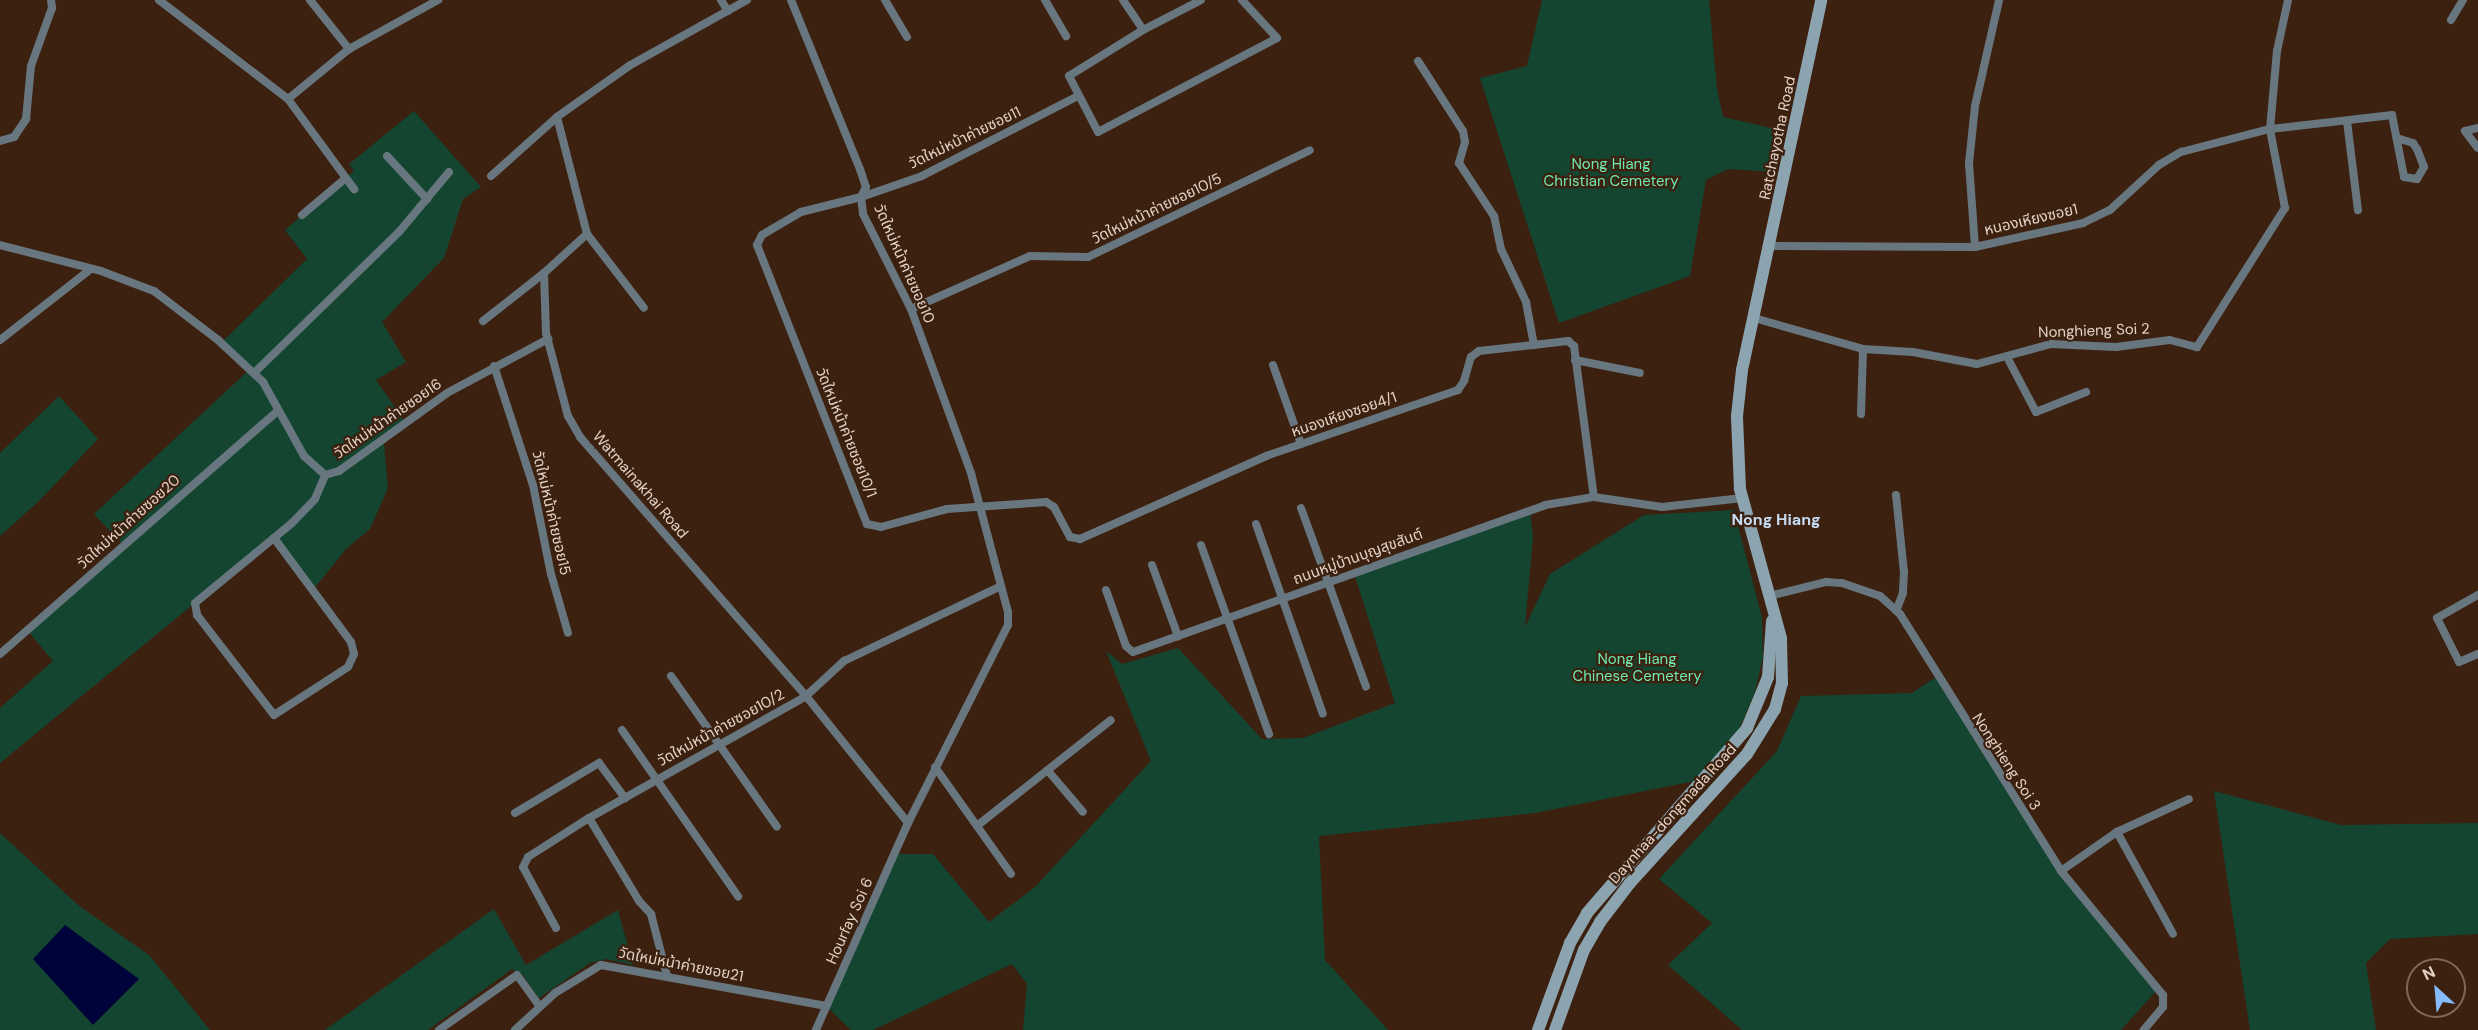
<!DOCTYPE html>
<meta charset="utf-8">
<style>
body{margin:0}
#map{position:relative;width:2478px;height:1030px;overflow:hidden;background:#3c2110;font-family:"DM Sans","Noto Sans Thai",sans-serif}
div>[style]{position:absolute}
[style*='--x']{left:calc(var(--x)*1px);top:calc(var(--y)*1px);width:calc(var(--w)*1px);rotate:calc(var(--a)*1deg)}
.green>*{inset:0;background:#134530}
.water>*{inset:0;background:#00033a}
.street>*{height:8px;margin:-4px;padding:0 4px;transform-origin:4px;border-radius:4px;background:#68777f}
.secondary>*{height:12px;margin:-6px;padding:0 6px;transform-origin:6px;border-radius:6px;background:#8ba4b0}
span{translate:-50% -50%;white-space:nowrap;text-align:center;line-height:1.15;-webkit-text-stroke:4.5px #3c2110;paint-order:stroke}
.street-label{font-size:15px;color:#e3d1c6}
.park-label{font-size:15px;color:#6ee9b3}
.neighbourhood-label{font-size:16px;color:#c7dbf3;font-weight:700}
.north{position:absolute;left:2406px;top:958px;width:60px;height:60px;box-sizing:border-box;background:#3c2110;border:2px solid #7f6759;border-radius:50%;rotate:334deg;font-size:16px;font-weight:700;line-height:24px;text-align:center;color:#e3d1c6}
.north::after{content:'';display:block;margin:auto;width:21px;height:27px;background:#85bbfb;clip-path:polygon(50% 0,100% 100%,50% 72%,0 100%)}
</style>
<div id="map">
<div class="green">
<i style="clip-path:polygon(1542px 0,1709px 0,1717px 89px,1723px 117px,1784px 131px,1776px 172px,1728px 169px,1706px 180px,1690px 276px,1559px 323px,1480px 78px,1527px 66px)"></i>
<i style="clip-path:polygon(414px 111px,481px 187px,463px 199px,444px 258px,382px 322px,406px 362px,376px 380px,406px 423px,380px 442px,384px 444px,388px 488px,370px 529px,346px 549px,313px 590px,274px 538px,0 763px,0 708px,53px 661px,27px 630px,123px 545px,94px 514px,250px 369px,221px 343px,307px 259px,285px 230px,354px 171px,349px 164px)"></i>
<i style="clip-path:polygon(59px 396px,98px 439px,40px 500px,0 536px,0 453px)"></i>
<i style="clip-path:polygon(1530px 510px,1533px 537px,1525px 627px,1550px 574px,1644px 515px,1734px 510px,1762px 618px,1763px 657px,1755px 692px,1737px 734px,1695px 781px,1535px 813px,1319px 836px,1325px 960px,1388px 1030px,1023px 1030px,1027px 984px,1012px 964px,873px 1030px,851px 1030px,826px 1006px,894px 854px,933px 854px,989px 922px,1035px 887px,1151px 761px,1106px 651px,1122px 664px,1178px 648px,1262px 739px,1303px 738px,1395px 703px,1354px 573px)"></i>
<i style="clip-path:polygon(1936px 677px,2066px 878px,2158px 989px,2121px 1030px,1742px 1030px,1668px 965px,1712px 923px,1659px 879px,1777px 751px,1801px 696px,1912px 693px)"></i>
<i style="clip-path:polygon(2214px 791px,2341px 825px,2478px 823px,2478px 934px,2390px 939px,2366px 963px,2376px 1030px,2250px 1030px)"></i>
<i style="clip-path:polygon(0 833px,78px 905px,149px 955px,210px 1030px,0 1030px)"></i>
<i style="clip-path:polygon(494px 909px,526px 965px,618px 910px,633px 965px,606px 959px,590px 963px,539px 998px,522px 974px,512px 969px,428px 1030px,325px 1030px)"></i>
</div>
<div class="water">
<i style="clip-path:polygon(65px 925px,139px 979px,93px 1025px,33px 959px)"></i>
</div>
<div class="street">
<i style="--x:159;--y:0;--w:163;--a:37.5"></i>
<i style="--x:288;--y:99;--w:112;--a:53.7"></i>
<i style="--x:310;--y:0;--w:63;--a:51.5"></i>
<i style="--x:721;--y:0;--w:13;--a:58"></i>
<i style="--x:747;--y:0;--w:135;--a:150.8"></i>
<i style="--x:629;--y:66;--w:88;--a:144.7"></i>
<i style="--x:557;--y:117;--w:121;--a:75.6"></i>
<i style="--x:587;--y:234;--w:58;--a:137.8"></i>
<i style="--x:544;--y:273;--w:60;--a:88.1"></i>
<i style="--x:546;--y:333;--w:86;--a:75.2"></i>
<i style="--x:568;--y:416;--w:24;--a:60"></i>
<i style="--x:580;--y:437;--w:344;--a:48.9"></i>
<i style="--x:806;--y:696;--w:163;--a:51.2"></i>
<i style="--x:791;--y:0;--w:183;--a:67.8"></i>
<i style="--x:860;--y:169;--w:19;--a:72"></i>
<i style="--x:866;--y:187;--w:11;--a:117"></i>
<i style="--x:861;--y:197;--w:17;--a:83"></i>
<i style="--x:863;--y:214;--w:106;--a:63.2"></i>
<i style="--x:911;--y:309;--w:175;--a:69.9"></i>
<i style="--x:971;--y:473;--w:144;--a:75.1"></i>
<i style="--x:1008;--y:612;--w:13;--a:90"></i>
<i style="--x:1008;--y:625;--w:222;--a:116.8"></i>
<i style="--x:908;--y:823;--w:227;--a:114"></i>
<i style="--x:885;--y:0;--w:43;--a:59.3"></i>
<i style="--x:1045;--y:0;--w:42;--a:59.7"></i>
<i style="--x:1123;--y:0;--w:36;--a:56"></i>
<i style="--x:1143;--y:30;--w:87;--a:148.1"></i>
<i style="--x:1069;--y:76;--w:63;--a:62.6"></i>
<i style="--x:1098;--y:132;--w:202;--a:-27.7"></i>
<i style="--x:1277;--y:38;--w:52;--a:-132.6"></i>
<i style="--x:2451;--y:20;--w:23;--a:-59"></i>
<i style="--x:1143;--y:30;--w:65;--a:-27.3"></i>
<i style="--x:1418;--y:61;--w:83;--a:57.3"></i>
<i style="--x:1463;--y:131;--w:11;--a:80"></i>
<i style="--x:1465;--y:142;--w:22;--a:106"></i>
<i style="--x:1459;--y:163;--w:64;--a:56.6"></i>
<i style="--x:1494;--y:216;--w:34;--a:78"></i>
<i style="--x:1501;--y:249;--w:59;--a:64.7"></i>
<i style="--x:1526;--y:302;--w:44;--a:79.5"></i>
<i style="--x:1078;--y:96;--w:175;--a:152.9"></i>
<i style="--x:922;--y:176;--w:65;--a:161"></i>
<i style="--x:861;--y:197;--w:62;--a:166"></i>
<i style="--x:801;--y:212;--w:45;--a:149.5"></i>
<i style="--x:762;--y:235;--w:11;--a:117"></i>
<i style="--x:757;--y:245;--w:300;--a:68.5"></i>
<i style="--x:867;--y:524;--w:14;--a:12"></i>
<i style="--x:881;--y:527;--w:68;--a:-15.3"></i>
<i style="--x:947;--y:509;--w:99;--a:-4"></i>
<i style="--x:1046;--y:502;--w:9;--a:32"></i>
<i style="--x:1054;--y:507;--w:34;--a:62"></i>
<i style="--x:1070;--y:537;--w:10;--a:11"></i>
<i style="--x:1080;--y:539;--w:204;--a:-24"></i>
<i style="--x:1266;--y:456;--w:203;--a:-19"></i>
<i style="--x:1458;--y:390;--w:11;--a:-56"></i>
<i style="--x:1464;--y:381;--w:25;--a:-74"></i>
<i style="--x:1471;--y:357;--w:10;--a:-37"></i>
<i style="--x:1479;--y:351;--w:90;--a:-6.4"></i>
<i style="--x:1568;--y:341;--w:8;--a:40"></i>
<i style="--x:1574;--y:346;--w:152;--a:82.5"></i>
<i style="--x:288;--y:99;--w:79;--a:-39.3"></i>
<i style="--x:349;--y:49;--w:102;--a:-28.8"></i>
<i style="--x:2347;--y:121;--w:90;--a:83"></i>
<i style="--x:2478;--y:128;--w:13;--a:167"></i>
<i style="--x:2465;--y:131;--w:21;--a:53"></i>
<i style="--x:0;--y:141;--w:15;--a:-16"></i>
<i style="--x:14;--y:137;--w:22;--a:-56"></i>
<i style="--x:26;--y:119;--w:53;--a:-84.6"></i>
<i style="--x:31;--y:66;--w:62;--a:-70.1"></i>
<i style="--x:52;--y:8;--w:8;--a:-97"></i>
<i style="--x:387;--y:156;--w:59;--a:47.1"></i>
<i style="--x:491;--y:176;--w:89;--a:-41.8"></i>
<i style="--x:302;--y:215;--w:57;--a:-40.1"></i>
<i style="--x:587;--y:234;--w:93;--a:52.4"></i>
<i style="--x:0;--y:245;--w:104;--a:14.4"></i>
<i style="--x:101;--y:271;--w:57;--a:20.7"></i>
<i style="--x:154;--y:291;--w:81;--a:37.4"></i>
<i style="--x:218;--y:340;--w:62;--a:43"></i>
<i style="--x:263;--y:382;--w:85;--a:61"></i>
<i style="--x:304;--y:456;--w:28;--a:42"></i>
<i style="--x:325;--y:475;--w:15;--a:-16"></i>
<i style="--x:339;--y:471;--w:133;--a:-35.8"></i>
<i style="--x:447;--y:393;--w:115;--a:-28.1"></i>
<i style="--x:1771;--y:246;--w:204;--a:0.3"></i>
<i style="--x:1975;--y:247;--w:111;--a:-12.5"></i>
<i style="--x:2083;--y:223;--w:30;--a:-26"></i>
<i style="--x:2110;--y:210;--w:67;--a:-42.6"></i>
<i style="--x:2159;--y:165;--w:26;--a:-31"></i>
<i style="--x:2181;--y:152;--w:92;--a:-14.5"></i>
<i style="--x:2270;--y:129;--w:123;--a:-6.5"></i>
<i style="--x:2392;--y:115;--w:63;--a:79"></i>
<i style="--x:2404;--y:177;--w:13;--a:9"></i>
<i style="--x:2417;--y:179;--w:14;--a:-60"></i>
<i style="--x:2424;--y:167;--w:19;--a:-111"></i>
<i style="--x:2417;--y:149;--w:7;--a:-124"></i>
<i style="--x:2413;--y:143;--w:17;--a:-163"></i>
<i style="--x:1975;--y:247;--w:84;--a:-94.1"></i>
<i style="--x:1969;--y:163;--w:57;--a:-84"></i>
<i style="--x:1975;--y:106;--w:109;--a:-77.2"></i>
<i style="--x:911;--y:309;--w:130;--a:-24"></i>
<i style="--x:1030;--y:256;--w:58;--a:1"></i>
<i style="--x:1088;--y:257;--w:246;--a:-25.7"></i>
<i style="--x:1754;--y:318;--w:113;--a:15.9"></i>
<i style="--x:1863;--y:349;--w:50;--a:3.4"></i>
<i style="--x:1913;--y:352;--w:65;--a:10.6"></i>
<i style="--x:1977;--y:364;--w:77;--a:-15.1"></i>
<i style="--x:2051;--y:344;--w:65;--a:2.6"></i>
<i style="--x:2116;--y:347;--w:54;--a:-7.4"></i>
<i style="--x:2170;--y:340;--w:28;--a:15"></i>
<i style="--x:2197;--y:347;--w:165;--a:-57.7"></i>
<i style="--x:2285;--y:208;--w:80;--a:-100.8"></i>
<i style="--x:2270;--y:129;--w:78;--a:-84.9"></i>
<i style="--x:2277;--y:51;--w:52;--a:-77.8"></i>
<i style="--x:483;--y:321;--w:78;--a:-38.2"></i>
<i style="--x:0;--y:340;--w:115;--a:-38"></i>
<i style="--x:2007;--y:357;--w:62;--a:62.2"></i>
<i style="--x:2036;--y:412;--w:54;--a:-21.8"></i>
<i style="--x:1575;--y:360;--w:66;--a:11.3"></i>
<i style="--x:1273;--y:365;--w:84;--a:70.5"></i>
<i style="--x:494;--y:366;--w:125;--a:71.9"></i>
<i style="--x:533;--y:485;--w:91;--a:78.6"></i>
<i style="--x:551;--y:574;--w:61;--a:73.9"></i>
<i style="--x:254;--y:373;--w:202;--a:-44.2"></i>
<i style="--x:399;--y:232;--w:78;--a:-50.2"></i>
<i style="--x:1861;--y:414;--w:65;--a:-88.2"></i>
<i style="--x:1896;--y:495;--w:77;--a:84.1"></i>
<i style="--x:1904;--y:572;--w:21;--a:93"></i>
<i style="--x:1903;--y:593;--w:19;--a:111"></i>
<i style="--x:1301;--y:508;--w:190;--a:70"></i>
<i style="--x:1256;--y:524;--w:201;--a:70.6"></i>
<i style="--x:274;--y:538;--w:129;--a:53.5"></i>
<i style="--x:351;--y:642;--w:12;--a:76"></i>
<i style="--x:354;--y:654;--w:14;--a:115"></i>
<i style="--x:348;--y:667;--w:88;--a:147"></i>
<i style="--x:274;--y:715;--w:126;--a:-127.6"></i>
<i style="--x:197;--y:615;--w:12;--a:-99"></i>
<i style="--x:195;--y:603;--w:126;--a:-39.5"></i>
<i style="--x:292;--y:523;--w:33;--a:-46"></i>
<i style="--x:315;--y:499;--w:26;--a:-67"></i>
<i style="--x:1201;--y:545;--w:201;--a:70.2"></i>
<i style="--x:1152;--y:565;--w:76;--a:69.9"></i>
<i style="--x:1106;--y:590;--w:59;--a:70.3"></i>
<i style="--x:1126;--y:646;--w:9;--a:41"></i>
<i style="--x:1133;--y:652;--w:437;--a:-19.6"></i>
<i style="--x:1545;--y:505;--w:50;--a:-9.3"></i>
<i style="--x:1594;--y:497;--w:69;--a:8.4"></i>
<i style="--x:1662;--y:507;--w:81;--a:-6.4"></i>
<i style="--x:2478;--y:595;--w:47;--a:150.7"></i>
<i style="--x:2437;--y:618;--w:49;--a:63.4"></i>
<i style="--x:2459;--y:662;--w:21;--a:-23"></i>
<i style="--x:1769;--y:596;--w:59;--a:-13.8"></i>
<i style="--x:1826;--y:582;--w:16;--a:4"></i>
<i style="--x:1842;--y:583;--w:40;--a:18.9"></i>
<i style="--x:1880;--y:596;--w:27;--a:42"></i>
<i style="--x:1900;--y:614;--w:303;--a:57.9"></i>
<i style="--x:2061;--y:871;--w:161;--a:50.6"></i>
<i style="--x:2163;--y:995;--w:12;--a:90"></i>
<i style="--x:2163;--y:1007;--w:30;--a:130"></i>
<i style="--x:0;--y:654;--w:369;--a:-41.2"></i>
<i style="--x:671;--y:676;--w:184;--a:54.9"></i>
<i style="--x:622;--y:730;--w:203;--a:55.1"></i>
<i style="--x:935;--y:767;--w:131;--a:54.6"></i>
<i style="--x:1049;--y:772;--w:52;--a:49.6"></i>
<i style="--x:515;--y:813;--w:98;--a:-30.8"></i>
<i style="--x:599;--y:763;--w:44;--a:53.4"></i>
<i style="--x:589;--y:818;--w:97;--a:58.9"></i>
<i style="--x:639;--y:901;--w:18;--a:47"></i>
<i style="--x:651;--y:914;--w:64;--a:75.5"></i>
<i style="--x:978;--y:825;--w:169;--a:-38.3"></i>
<i style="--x:2117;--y:832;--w:116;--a:61.2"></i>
<i style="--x:2061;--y:871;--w:68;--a:-34.9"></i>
<i style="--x:2117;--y:832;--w:79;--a:-24.6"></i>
<i style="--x:556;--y:928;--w:69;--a:-118.4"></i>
<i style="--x:523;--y:867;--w:11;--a:-63"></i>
<i style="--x:528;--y:857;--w:72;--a:-32.6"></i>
<i style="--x:589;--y:818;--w:249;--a:-29.3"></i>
<i style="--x:806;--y:696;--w:52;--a:-42.6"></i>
<i style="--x:844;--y:661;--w:172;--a:-25.5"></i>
<i style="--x:439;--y:1030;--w:95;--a:-35.2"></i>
<i style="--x:517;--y:975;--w:39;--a:54"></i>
<i style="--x:515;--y:1030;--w:54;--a:-42.8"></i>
<i style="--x:555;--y:993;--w:54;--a:-31.3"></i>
<i style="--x:601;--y:965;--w:229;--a:10.3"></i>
</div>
<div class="secondary">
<i style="--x:1538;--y:1030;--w:93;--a:-69.8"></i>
<i style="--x:1570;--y:943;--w:34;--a:-60"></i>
<i style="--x:1587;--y:913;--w:245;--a:-49.1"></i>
<i style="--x:1747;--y:728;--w:55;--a:-67.6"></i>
<i style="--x:1768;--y:677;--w:56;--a:-85.9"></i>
<i style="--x:1555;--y:1030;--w:85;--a:-70.1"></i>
<i style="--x:1584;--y:950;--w:32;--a:-60"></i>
<i style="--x:1600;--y:922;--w:49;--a:-52.4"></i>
<i style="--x:1630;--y:883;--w:174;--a:-47.8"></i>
<i style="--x:1747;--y:754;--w:53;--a:-58.1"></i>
<i style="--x:1775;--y:709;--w:27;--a:-75"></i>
<i style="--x:1782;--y:683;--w:45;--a:-91.3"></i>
<i style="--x:1781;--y:638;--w:155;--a:-105.4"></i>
<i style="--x:1740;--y:489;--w:73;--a:-92.4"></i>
<i style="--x:1737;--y:416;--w:46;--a:-83.8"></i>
<i style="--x:1742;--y:370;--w:378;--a:-77.9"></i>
</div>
<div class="street-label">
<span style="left:965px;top:138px;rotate:-26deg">วัดใหม่หน้าค่ายซอย11</span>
<span style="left:1778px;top:138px;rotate:-78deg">Ratchayotha Road</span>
<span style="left:1157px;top:209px;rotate:-26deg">วัดใหม่หน้าค่ายซอย10/5</span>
<span style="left:2031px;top:220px;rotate:-13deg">หนองเหียงซอย1</span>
<span style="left:904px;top:264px;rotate:66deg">วัดใหม่หน้าค่ายซอย10</span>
<span style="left:2094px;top:331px;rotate:-2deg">Nonghieng Soi 2</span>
<span style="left:1344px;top:415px;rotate:-19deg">หนองเหียงซอย4/1</span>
<span style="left:388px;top:419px;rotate:-35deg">วัดใหม่หน้าค่ายซอย16</span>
<span style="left:846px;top:433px;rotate:68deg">วัดใหม่หน้าค่ายซอย10/1</span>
<span style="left:640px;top:485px;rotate:49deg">Watmainakhai Road</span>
<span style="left:551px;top:513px;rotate:77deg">วัดใหม่หน้าค่ายซอย15</span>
<span style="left:129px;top:522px;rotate:-42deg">วัดใหม่หน้าค่ายซอย20</span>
<span style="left:1358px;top:557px;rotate:-20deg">ถนนหมู่บ้านบุญสุขสันต์</span>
<span style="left:721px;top:728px;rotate:-29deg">วัดใหม่หน้าค่ายซอย10/2</span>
<span style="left:2006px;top:762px;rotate:57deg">Nonghieng Soi 3</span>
<span style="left:1673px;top:814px;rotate:-48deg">Daynhaa-dongmada Road</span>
<span style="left:850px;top:921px;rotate:-66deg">Hourfay Soi 6</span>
<span style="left:681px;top:965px;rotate:11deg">วัดใหม่หน้าค่ายซอย21</span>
</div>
<div class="park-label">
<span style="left:1611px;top:173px">Nong Hiang<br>Christian Cemetery</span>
<span style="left:1637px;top:668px">Nong Hiang<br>Chinese Cemetery</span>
</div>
<div class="neighbourhood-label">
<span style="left:1776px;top:520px">Nong Hiang</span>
</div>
<div class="north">N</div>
</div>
